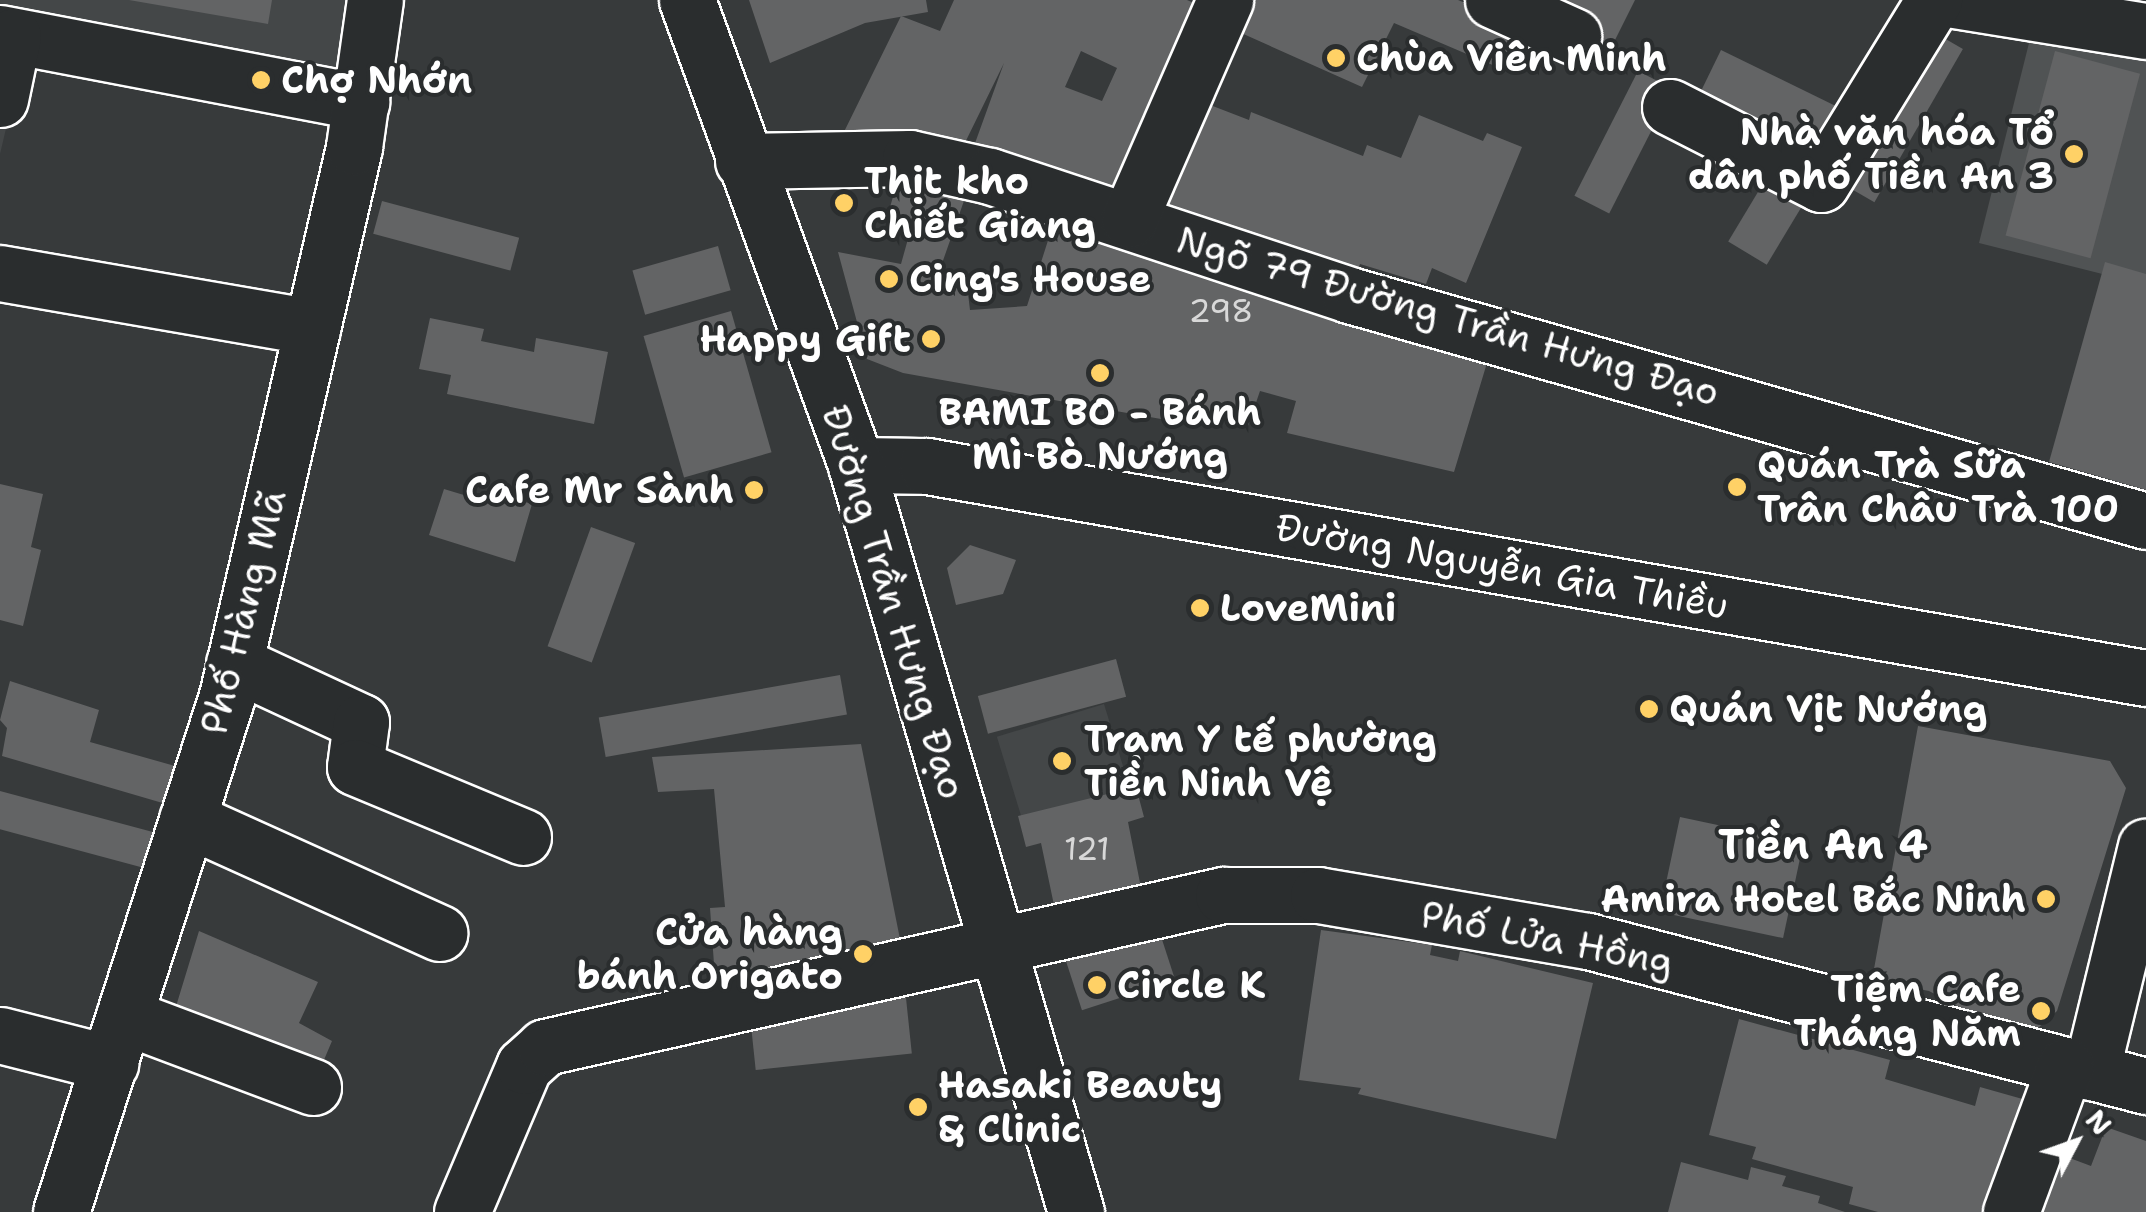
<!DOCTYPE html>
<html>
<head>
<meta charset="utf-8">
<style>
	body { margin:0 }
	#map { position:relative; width:2146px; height:1212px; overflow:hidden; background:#373a3b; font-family:"Shantell Sans",sans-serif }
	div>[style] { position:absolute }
	.built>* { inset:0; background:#444748; transform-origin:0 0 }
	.green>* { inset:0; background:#505354 }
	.building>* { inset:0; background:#636465; transform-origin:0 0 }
	.roads { filter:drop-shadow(2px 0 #fff) drop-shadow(-2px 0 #fff) drop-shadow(0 2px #fff) drop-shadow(0 -2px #fff) }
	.minor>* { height:55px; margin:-27.5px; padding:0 27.5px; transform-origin:27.5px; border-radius:27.5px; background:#2a2d2e }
	.major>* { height:55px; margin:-27.5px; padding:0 27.5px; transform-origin:27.5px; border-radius:27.5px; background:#2a2d2e }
	.dots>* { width:28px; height:28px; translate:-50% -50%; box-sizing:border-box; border:5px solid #2a2d2e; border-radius:50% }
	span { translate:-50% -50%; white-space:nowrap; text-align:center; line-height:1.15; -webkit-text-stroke:8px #2a2d2e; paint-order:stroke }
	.number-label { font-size:32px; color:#d8d8d8 }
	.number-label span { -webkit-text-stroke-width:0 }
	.poi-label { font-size:38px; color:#fff; font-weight:700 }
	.left { translate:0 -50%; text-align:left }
	.right { translate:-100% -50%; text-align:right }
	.street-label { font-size:38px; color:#fff }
	.quarter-label { font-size:42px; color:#fff; font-weight:700 }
	.north { position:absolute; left:2026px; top:1092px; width:100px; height:100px; -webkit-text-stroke:8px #2a2d2e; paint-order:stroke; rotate:49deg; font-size:28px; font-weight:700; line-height:40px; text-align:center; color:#fff }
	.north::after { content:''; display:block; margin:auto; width:35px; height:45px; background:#fff; clip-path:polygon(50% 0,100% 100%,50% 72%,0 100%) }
</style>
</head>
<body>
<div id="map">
	<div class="built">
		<div style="clip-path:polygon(0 0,357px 0,336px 114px,25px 48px,0 154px)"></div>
		<div style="left:1104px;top:704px;width:89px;height:112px;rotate:73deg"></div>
	</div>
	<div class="green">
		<div style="clip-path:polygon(2030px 39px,2146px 62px,2146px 285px,1979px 243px)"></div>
	</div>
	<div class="building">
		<div style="clip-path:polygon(129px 0,272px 0,268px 24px)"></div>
		<div style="clip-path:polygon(749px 0,926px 0,928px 12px,865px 23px,770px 63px)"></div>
		<div style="clip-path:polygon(evenodd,954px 0,1187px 0,1217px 13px,1128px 215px,970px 157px,1004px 63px,957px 159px,839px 142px,901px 16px,940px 31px,954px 0,1081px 51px,1117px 68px,1102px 101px,1065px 87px,1081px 51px)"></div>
		<div style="clip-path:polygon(1242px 0,1458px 0,1527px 29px,1509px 72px,1394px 23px,1362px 87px,1230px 28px)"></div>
		<div style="clip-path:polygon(1545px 0,1635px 0,1612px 46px,1540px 10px)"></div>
		<div style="left:1930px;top:30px;width:38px;height:177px;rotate:30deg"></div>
		<div style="left:1721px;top:50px;width:147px;height:50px;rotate:26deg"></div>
		<div style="left:2055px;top:51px;width:88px;height:191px;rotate:15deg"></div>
		<div style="left:1638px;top:71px;width:39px;height:140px;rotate:27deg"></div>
		<div style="clip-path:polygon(1192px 98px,1249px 120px,1251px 112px,1363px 156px,1367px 145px,1401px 158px,1419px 115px,1483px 141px,1487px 133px,1522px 147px,1466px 283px,1432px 268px,1426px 284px,1360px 264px,1351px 289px,1148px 211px)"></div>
		<div style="left:1773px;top:167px;width:45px;height:87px;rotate:31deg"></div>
		<div style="clip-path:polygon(933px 168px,972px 178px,939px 272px,966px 277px,970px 310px,1027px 306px,1060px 203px,1493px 343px,1454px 472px,1287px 433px,1296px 401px,1260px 391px,1248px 426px,1166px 401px,1161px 419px,903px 373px,867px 359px,838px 252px,901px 264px,913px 221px,888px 214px,897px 183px,925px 192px)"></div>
		<div style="left:382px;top:201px;width:142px;height:34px;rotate:15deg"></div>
		<div style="left:718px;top:246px;width:46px;height:89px;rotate:74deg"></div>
		<div style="clip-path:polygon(2105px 262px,2146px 274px,2146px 490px,2049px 462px)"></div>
		<div style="left:731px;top:311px;width:147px;height:91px;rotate:74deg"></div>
		<div style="clip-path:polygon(430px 318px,484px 329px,481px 341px,534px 352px,536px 338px,608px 352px,594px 424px,447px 394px,451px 375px,419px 369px)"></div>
		<div style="clip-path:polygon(0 484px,43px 494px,31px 547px,41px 550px,23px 626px,0 620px)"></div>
		<div style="clip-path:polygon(444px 489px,487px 502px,490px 492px,532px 504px,515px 562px,429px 535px)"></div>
		<div style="left:591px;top:527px;width:47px;height:127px;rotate:20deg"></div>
		<div style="clip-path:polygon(970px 545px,1016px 560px,1003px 594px,956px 605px,947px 568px)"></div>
		<div style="left:1116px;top:659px;width:39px;height:143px;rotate:75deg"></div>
		<div style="left:840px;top:675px;width:40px;height:245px;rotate:80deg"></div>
		<div style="clip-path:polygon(10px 681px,99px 710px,90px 742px,175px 766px,166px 804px,2px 756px,7px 728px,0 720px)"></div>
		<div style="clip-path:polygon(1918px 726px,2110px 761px,2126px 788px,2057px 1011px,2038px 1028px,1978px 1017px,1929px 991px,1872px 980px)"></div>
		<div style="clip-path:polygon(861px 744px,905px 964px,717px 1006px,710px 908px,725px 907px,714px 789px,658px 792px,652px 757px)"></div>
		<div style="clip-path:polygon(1136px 787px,1144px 817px,1128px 822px,1142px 893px,1055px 910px,1041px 843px,1026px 847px,1018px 816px)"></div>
		<div style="left:0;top:791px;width:164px;height:37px;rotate:15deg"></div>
		<div style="left:1680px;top:817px;width:126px;height:97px;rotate:12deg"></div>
		<div style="left:1156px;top:921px;width:62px;height:98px;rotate:72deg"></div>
		<div style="clip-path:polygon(1321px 930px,1432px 945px,1430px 955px,1458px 961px,1460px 951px,1593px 983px,1556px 1139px,1358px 1094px,1361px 1088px,1299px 1080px)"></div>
		<div style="clip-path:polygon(199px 931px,318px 982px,299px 1023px,332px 1041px,315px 1081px,170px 1026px)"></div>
		<div style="left:904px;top:979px;width:75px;height:157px;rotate:84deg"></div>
		<div style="clip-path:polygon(1739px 1019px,1890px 1060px,1885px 1079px,1975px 1106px,1980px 1087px,2047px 1106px,2009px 1212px,1878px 1212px,1849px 1204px,1853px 1187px,1752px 1159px,1756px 1147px,1709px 1135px)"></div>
		<div style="clip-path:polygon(2106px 1127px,2146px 1141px,2146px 1212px,2016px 1212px,2046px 1131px,2073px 1140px,2067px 1157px,2091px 1166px)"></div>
		<div style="clip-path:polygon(1681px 1162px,1748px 1180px,1751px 1167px,1786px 1176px,1782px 1186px,1820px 1196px,1818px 1203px,1845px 1212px,1668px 1212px)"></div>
	</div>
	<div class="roads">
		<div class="minor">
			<div style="left:1493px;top:0;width:88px;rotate:24.2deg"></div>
			<div style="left:1954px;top:0;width:194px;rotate:9.2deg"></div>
			<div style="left:0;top:33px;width:368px;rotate:10.8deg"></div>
			<div style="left:0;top:99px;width:64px;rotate:-78.3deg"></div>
			<div style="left:1670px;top:107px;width:169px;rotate:27deg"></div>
			<div style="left:1821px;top:184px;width:216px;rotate:-58.4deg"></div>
			<div style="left:743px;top:161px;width:167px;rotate:-1deg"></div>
			<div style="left:910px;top:158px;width:82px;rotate:12.7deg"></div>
			<div style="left:990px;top:176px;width:378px;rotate:18.3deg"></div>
			<div style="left:1349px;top:295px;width:828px;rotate:15.83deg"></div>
			<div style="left:1129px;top:220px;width:240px;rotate:-66.4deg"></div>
			<div style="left:0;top:273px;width:317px;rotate:9.8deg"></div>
			<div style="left:856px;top:465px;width:71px;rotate:0.8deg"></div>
			<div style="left:927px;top:466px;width:1237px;rotate:9.87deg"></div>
			<div style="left:234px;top:663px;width:140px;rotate:24.9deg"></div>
			<div style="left:361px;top:722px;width:45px;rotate:97.6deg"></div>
			<div style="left:355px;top:767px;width:182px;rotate:22.6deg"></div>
			<div style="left:187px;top:819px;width:277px;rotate:24.3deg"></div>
			<div style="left:124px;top:1016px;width:202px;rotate:20.6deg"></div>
			<div style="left:0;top:1035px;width:114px;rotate:14.3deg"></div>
			<div style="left:2091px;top:1072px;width:232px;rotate:-76.3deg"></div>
			<div style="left:61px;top:1212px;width:542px;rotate:-72.17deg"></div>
			<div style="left:227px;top:696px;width:563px;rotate:-76.97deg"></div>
			<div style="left:354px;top:147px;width:148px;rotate:-81.9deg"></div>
			<div style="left:462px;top:1212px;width:159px;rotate:-67deg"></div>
			<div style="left:524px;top:1066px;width:28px;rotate:-42deg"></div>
			<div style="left:545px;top:1047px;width:695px;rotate:-12.64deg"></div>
			<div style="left:1223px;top:895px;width:95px"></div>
			<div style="left:1318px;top:895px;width:274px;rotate:9.7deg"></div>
			<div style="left:1588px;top:941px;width:577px;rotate:14.57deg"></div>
			<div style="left:2011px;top:1212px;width:156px;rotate:-69.7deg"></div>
		</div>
		<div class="major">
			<div style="left:687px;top:0;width:495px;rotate:70deg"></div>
			<div style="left:856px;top:465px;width:779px;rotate:73.59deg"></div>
		</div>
	</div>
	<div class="dots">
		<div style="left:1336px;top:58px;background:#ffd166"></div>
		<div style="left:261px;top:80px;background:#ffd166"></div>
		<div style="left:2074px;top:154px;background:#ffd166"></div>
		<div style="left:844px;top:203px;background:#ffd166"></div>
		<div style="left:889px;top:279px;background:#ffd166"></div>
		<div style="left:931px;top:339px;background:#ffd166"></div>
		<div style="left:1100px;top:373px;background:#ffd166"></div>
		<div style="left:1737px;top:487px;background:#ffd166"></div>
		<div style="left:754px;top:490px;background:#ffd166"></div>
		<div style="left:1200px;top:608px;background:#ffd166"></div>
		<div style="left:1649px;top:709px;background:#ffd166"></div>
		<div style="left:1062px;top:761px;background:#ffd166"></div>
		<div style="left:2046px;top:899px;background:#ffd166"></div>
		<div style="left:863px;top:954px;background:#ffd166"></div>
		<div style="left:1097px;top:985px;background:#ffd166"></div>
		<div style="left:2041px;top:1011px;background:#ffd166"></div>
		<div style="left:918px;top:1107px;background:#ffd166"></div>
	</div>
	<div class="number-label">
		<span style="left:1221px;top:311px">298</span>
		<span style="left:1087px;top:849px">121</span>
	</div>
	<div class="poi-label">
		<span class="left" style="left:1356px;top:58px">Chùa Viên Minh</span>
		<span class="left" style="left:281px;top:80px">Chợ Nhớn</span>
		<span class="right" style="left:2054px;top:154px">Nhà văn hóa Tổ<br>dân phố Tiền An 3</span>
		<span class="left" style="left:864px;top:203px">Thịt kho<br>Chiết Giang</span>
		<span class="left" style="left:909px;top:279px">Cing's House</span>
		<span class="right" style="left:911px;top:339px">Happy Gift</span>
		<span style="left:1100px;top:434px">BAMI BO - Bánh<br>Mì Bò Nướng</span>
		<span class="left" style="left:1757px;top:487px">Quán Trà Sữa<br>Trân Châu Trà 100</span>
		<span class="right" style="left:734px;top:490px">Cafe Mr Sành</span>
		<span class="left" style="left:1220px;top:608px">LoveMini</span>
		<span class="left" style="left:1669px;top:709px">Quán Vịt Nướng</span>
		<span class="left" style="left:1084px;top:761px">Trạm Y tế phường<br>Tiền Ninh Vệ</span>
		<span class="right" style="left:2026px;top:899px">Amira Hotel Bắc Ninh</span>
		<span class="right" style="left:843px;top:954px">Cửa hàng<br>bánh Origato</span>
		<span class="left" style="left:1117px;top:985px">Circle K</span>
		<span class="right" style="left:2021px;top:1011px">Tiệm Cafe<br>Tháng Năm</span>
		<span class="left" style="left:938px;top:1107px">Hasaki Beauty<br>&amp; Clinic</span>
	</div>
	<div class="street-label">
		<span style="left:1448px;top:316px;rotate:16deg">Ngõ 79 Đường Trần Hưng Đạo</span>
		<span style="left:1502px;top:566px;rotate:10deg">Đường Nguyễn Gia Thiều</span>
		<span style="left:894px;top:602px;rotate:73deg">Đường Trần Hưng Đạo</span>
		<span style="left:243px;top:612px;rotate:-76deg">Phố Hàng Mã</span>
		<span style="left:1547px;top:938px;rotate:11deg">Phố Lửa Hồng</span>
	</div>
	<div class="quarter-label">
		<span style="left:1823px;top:844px">Tiền An 4</span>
	</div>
	<div class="north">N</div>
</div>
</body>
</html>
